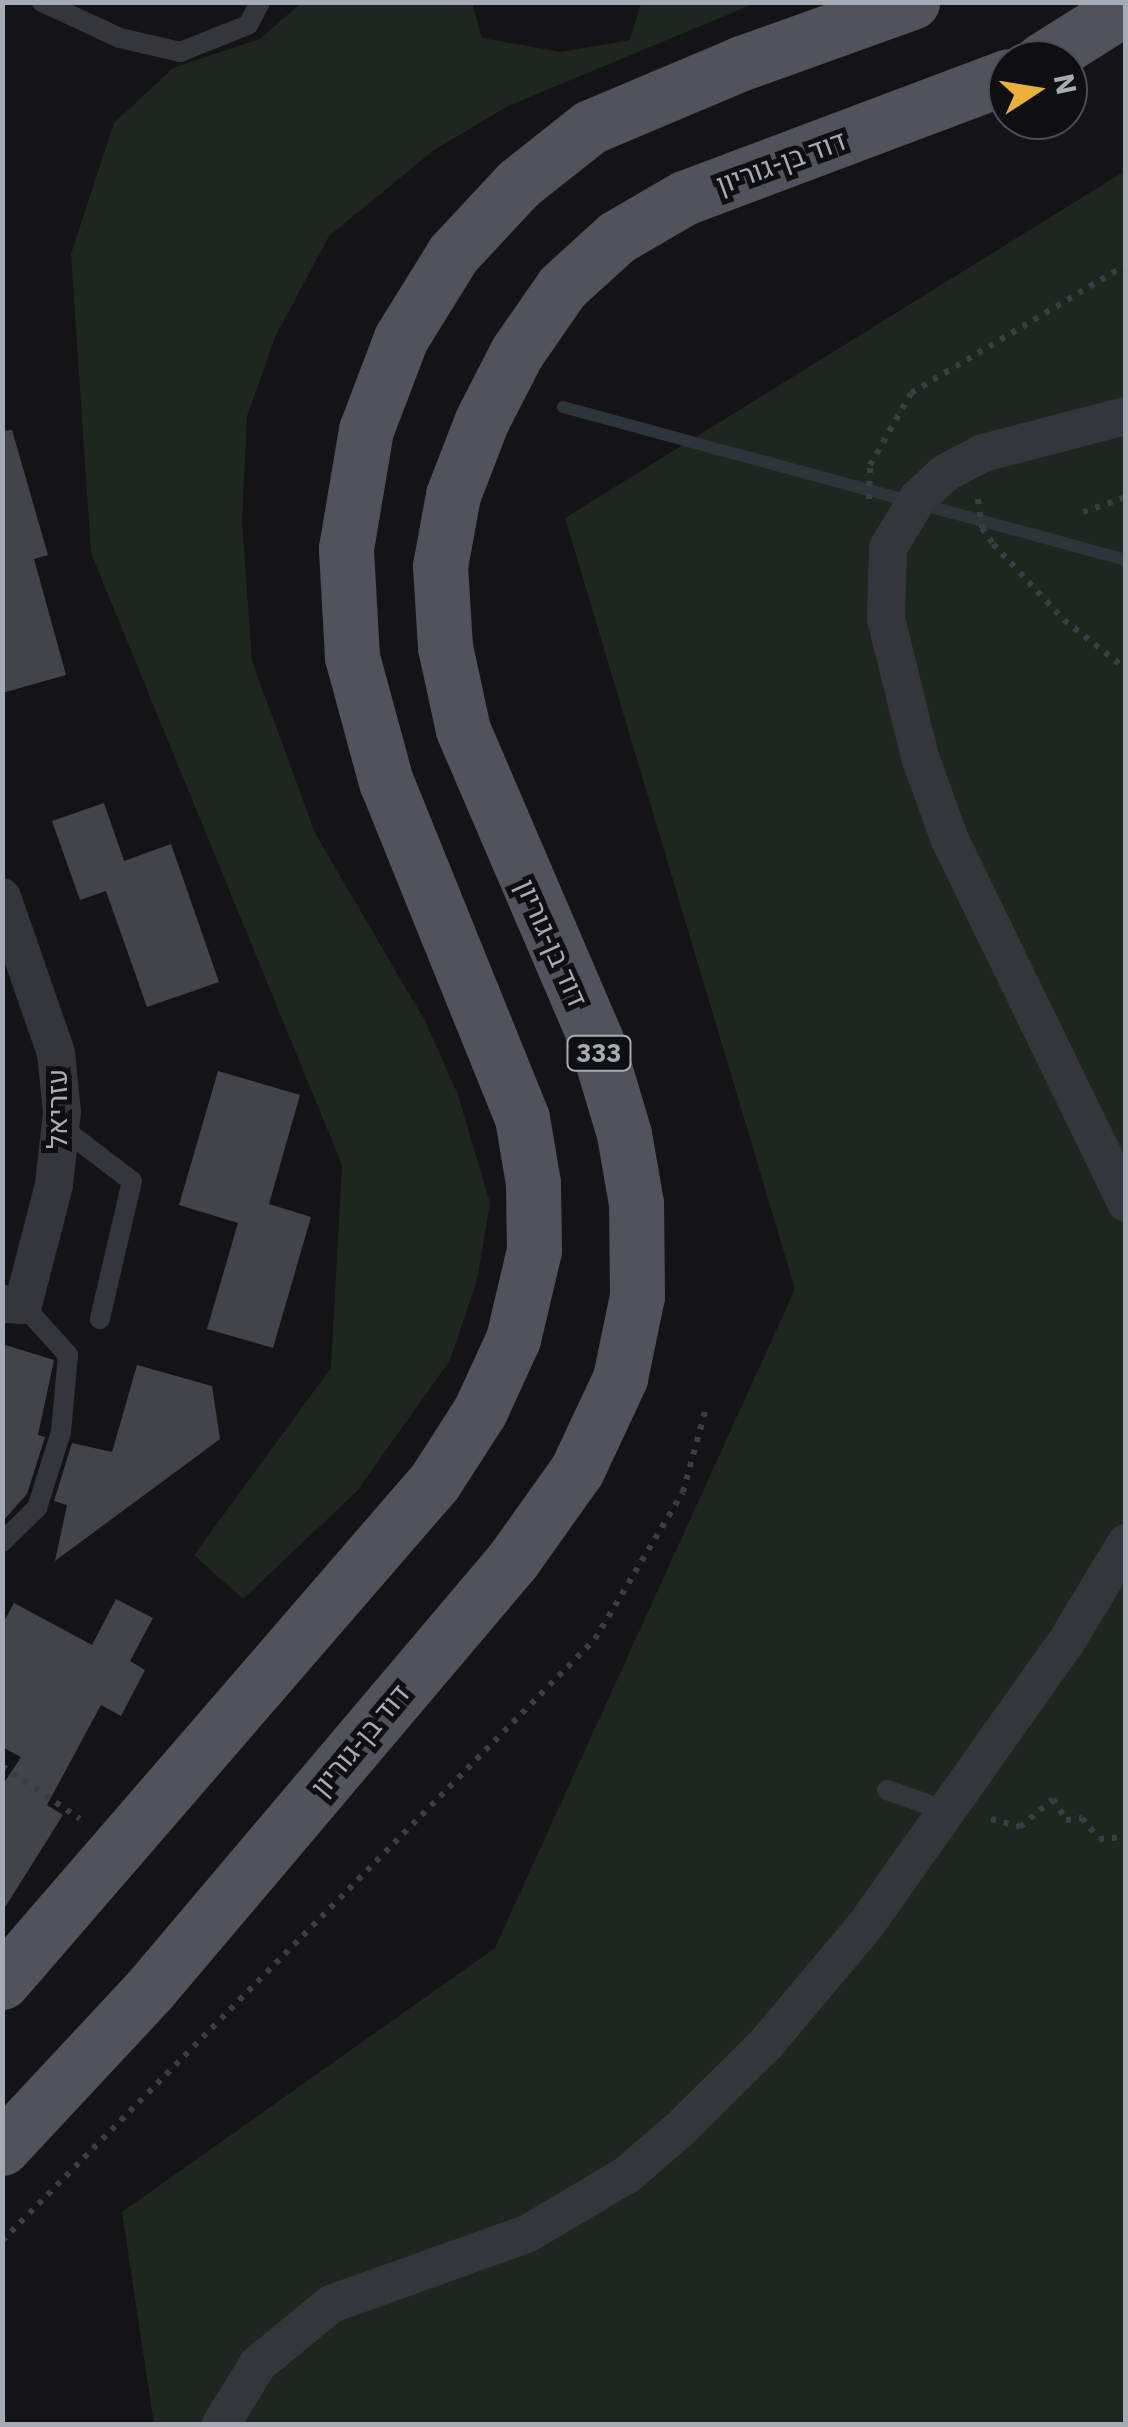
<!DOCTYPE html>
<html>
<head>
<meta charset="utf-8">
<style>
	body { margin:0 }
	#map { position:relative; width:1128px; height:2427px; overflow:hidden; background:#141416; font-family:"IBM Plex Sans",Heebo,sans-serif }
	div>[style] { position:absolute }
	.green>* { inset:0; background:#1f2620 }
	.stream>* { height:12px; margin:-6px; padding:0 6px; transform-origin:6px; border-radius:6px; background:#2d353b }
	.building>* { inset:0; background:#434449 }
	.path>* { height:6px; margin-top:-3px; transform-origin:0; background:repeating-linear-gradient(90deg,#3c3d42 0 5px,transparent 0 13px) }
	.service>* { height:20px; margin:-10px; padding:0 10px; transform-origin:10px; border-radius:10px; background:#35363b }
	.minor>* { height:38px; margin:-19px; padding:0 19px; transform-origin:19px; border-radius:19px; background:#35363b }
	.primary>* { height:55px; margin:-27.5px; padding:0 27.5px; transform-origin:27.5px; border-radius:27.5px; background:#52535a }
	span { translate:-50% -50%; white-space:nowrap; text-align:center; line-height:1.15; -webkit-text-stroke:10px #0f0f11; paint-order:stroke }
	.shield-label span { padding:2px 8px; background:#0f0f11; border:2px solid; border-radius:8px; -webkit-text-stroke-width:0 }
	.shield-label { font-size:25px; color:#a7abb6; font-weight:700 }
	.street-label { font-size:28px; color:#a7abb6 }
	.frame { position:absolute; inset:0; border:5px solid #a7abb6; pointer-events:none }
	.north { position:absolute; left:988px; top:40px; width:100px; height:100px; box-sizing:border-box; background:#0f0f11; border:2px solid #4c4d53; border-radius:50%; rotate:78deg; font-size:28px; font-weight:700; line-height:40px; text-align:center; color:#a7abb6 }
	.north::after { content:''; display:block; margin:auto; width:35px; height:45px; background:#e9b03a; clip-path:polygon(50% 0,100% 100%,50% 72%,0 100%) }
</style>
</head>
<body>
<div id="map">
	<div class="green">
		<div style="clip-path:polygon(301px 3px,472px 3px,482px 38px,561px 52px,630px 40px,641px 3px,756px 3px,508px 106px,434px 150px,329px 236px,276px 335px,247px 416px,242px 521px,252px 661px,315px 833px,425px 1021px,458px 1095px,490px 1203px,477px 1280px,450px 1360px,357px 1491px,243px 1599px,194px 1555px,331px 1368px,342px 1165px,91px 553px,71px 254px,114px 123px,173px 68px,260px 39px)"></div>
		<div style="clip-path:polygon(1125px 171px,1125px 2424px,154px 2424px,122px 2212px,495px 1948px,795px 1289px,565px 518px)"></div>
	</div>
	<div class="stream">
		<div style="left:563px;top:407px;width:583px;rotate:15.2deg"></div>
	</div>
	<div class="building">
		<div style="clip-path:polygon(12px 430px,48px 555px,34px 559px,66px 675px,2px 693px,2px 431px)"></div>
		<div style="clip-path:polygon(104px 803px,124px 861px,171px 844px,219px 982px,147px 1007px,106px 891px,80px 900px,52px 821px)"></div>
		<div style="clip-path:polygon(218px 1071px,300px 1095px,269px 1204px,311px 1217px,273px 1348px,207px 1329px,238px 1223px,179px 1205px)"></div>
		<div style="clip-path:polygon(2px 1344px,54px 1360px,38px 1435px,45px 1437px,27px 1494px,2px 1522px)"></div>
		<div style="clip-path:polygon(137px 1365px,212px 1386px,220px 1439px,55px 1561px,67px 1505px,54px 1501px,72px 1443px,112px 1452px)"></div>
		<div style="clip-path:polygon(116px 1599px,153px 1618px,130px 1661px,145px 1670px,121px 1716px,101px 1705px,47px 1805px,63px 1815px,2px 1912px,2px 1786px,21px 1757px,2px 1747px,2px 1625px,14px 1603px,92px 1645px)"></div>
	</div>
	<div class="path">
		<div style="left:869px;top:499px;width:34px;rotate:-88deg"></div>
		<div style="left:870px;top:465px;width:83px;rotate:-60.3deg"></div>
		<div style="left:911px;top:393px;width:250px;rotate:-30.8deg"></div>
		<div style="left:978px;top:499px;width:29px;rotate:82deg"></div>
		<div style="left:982px;top:528px;width:19px;rotate:55deg"></div>
		<div style="left:993px;top:544px;width:104px;rotate:46.9deg"></div>
		<div style="left:1064px;top:620px;width:79px;rotate:38.3deg"></div>
		<div style="left:1083px;top:512px;width:46px;rotate:-19.2deg"></div>
		<div style="left:2px;top:1766px;width:94px;rotate:34.2deg"></div>
		<div style="left:991px;top:1819px;width:30px;rotate:15deg"></div>
		<div style="left:1020px;top:1827px;width:43px;rotate:-40.3deg"></div>
		<div style="left:1053px;top:1799px;width:25px;rotate:58deg"></div>
		<div style="left:1066px;top:1820px;width:16px;rotate:-7deg"></div>
		<div style="left:1082px;top:1818px;width:27px;rotate:51deg"></div>
		<div style="left:1099px;top:1839px;width:27px;rotate:-4deg"></div>
		<div style="left:2px;top:2241px;width:845px;rotate:-45.43deg"></div>
		<div style="left:595px;top:1639px;width:171px;rotate:-59.1deg"></div>
		<div style="left:683px;top:1492px;width:87px;rotate:-74.7deg"></div>
	</div>
	<div class="service">
		<div style="left:42px;top:2px;width:86px;rotate:24.8deg"></div>
		<div style="left:120px;top:38px;width:62px;rotate:13.1deg"></div>
		<div style="left:180px;top:52px;width:73px;rotate:-21.7deg"></div>
		<div style="left:248px;top:25px;width:26px;rotate:-62deg"></div>
		<div style="left:61px;top:1127px;width:89px;rotate:37.3deg"></div>
		<div style="left:132px;top:1181px;width:142px;rotate:103.1deg"></div>
		<div style="left:2px;top:1542px;width:49px;rotate:-44.2deg"></div>
		<div style="left:37px;top:1508px;width:80px;rotate:-72.5deg"></div>
		<div style="left:61px;top:1432px;width:77px;rotate:-84.8deg"></div>
		<div style="left:68px;top:1355px;width:67px;rotate:-132deg"></div>
		<div style="left:887px;top:1790px;width:66px;rotate:19.5deg"></div>
	</div>
	<div class="minor">
		<div style="left:1126px;top:416px;width:148px;rotate:165.5deg"></div>
		<div style="left:983px;top:453px;width:43px;rotate:152.2deg"></div>
		<div style="left:945px;top:473px;width:37px;rotate:137deg"></div>
		<div style="left:918px;top:498px;width:58px;rotate:121deg"></div>
		<div style="left:888px;top:548px;width:71px;rotate:91.6deg"></div>
		<div style="left:886px;top:619px;width:145px;rotate:76.1deg"></div>
		<div style="left:921px;top:760px;width:85px;rotate:70.1deg"></div>
		<div style="left:950px;top:840px;width:403px;rotate:64.1deg"></div>
		<div style="left:2px;top:897px;width:165px;rotate:70.9deg"></div>
		<div style="left:56px;top:1053px;width:59px;rotate:84.2deg"></div>
		<div style="left:62px;top:1112px;width:73px;rotate:96.3deg"></div>
		<div style="left:54px;top:1185px;width:124px;rotate:104.5deg"></div>
		<div style="left:23px;top:1305px;width:21px;rotate:-177deg"></div>
		<div style="left:221px;top:2424px;width:70px;rotate:-58.3deg"></div>
		<div style="left:258px;top:2364px;width:94px;rotate:-39.4deg"></div>
		<div style="left:331px;top:2304px;width:208px;rotate:-19.7deg"></div>
		<div style="left:527px;top:2234px;width:117px;rotate:-30.7deg"></div>
		<div style="left:628px;top:2174px;width:67px;rotate:-40.8deg"></div>
		<div style="left:679px;top:2130px;width:122px;rotate:-44.7deg"></div>
		<div style="left:766px;top:2044px;width:154px;rotate:-50deg"></div>
		<div style="left:865px;top:1926px;width:346px;rotate:-54.7deg"></div>
		<div style="left:1065px;top:1644px;width:118px;rotate:-58.9deg"></div>
	</div>
	<div class="primary">
		<div style="left:1042px;top:60px;width:99px;rotate:-32.2deg"></div>
		<div style="left:2px;top:1982px;width:662px;rotate:-49.16deg"></div>
		<div style="left:435px;top:1481px;width:83px;rotate:-57.3deg"></div>
		<div style="left:480px;top:1411px;width:79px;rotate:-65.4deg"></div>
		<div style="left:513px;top:1339px;width:91px;rotate:-76.7deg"></div>
		<div style="left:534px;top:1250px;width:67px;rotate:-90.9deg"></div>
		<div style="left:533px;top:1183px;width:66px;rotate:-99.6deg"></div>
		<div style="left:522px;top:1118px;width:362px;rotate:-112deg"></div>
		<div style="left:386px;top:782px;width:130px;rotate:-105.2deg"></div>
		<div style="left:352px;top:657px;width:109px;rotate:-93.2deg"></div>
		<div style="left:346px;top:548px;width:120px;rotate:-80.4deg"></div>
		<div style="left:366px;top:430px;width:98px;rotate:-69.2deg"></div>
		<div style="left:401px;top:338px;width:99px;rotate:-58.2deg"></div>
		<div style="left:453px;top:254px;width:96px;rotate:-47.1deg"></div>
		<div style="left:518px;top:184px;width:92px;rotate:-38.4deg"></div>
		<div style="left:590px;top:127px;width:162px;rotate:-22.9deg"></div>
		<div style="left:739px;top:64px;width:184px;rotate:-19.7deg"></div>
		<div style="left:2px;top:2148px;width:219px;rotate:-47deg"></div>
		<div style="left:151px;top:1988px;width:561px;rotate:-49.78deg"></div>
		<div style="left:513px;top:1560px;width:110px;rotate:-54.6deg"></div>
		<div style="left:577px;top:1470px;width:102px;rotate:-64.9deg"></div>
		<div style="left:620px;top:1378px;width:84px;rotate:-78.3deg"></div>
		<div style="left:637px;top:1296px;width:93px;rotate:-90.6deg"></div>
		<div style="left:636px;top:1203px;width:70px;rotate:-99.9deg"></div>
		<div style="left:624px;top:1134px;width:98px;rotate:-106.6deg"></div>
		<div style="left:596px;top:1040px;width:337px;rotate:-113.2deg"></div>
		<div style="left:463px;top:730px;width:85px;rotate:-102.2deg"></div>
		<div style="left:445px;top:647px;width:81px;rotate:-93.5deg"></div>
		<div style="left:440px;top:566px;width:72px;rotate:-79.6deg"></div>
		<div style="left:453px;top:495px;width:80px;rotate:-68.9deg"></div>
		<div style="left:482px;top:420px;width:76px;rotate:-62.8deg"></div>
		<div style="left:517px;top:352px;width:79px;rotate:-55.3deg"></div>
		<div style="left:562px;top:287px;width:74px;rotate:-42.3deg"></div>
		<div style="left:617px;top:237px;width:78px;rotate:-30.2deg"></div>
		<div style="left:684px;top:198px;width:346px;rotate:-20.6deg"></div>
	</div>
	<div class="shield-label">
		<span style="left:599px;top:1053px">333</span>
	</div>
	<div class="street-label">
		<span style="left:781px;top:162px;rotate:-20deg">דוד בן-גוריון</span>
		<span style="left:552px;top:943px;rotate:66deg">דוד בן-גוריון</span>
		<span style="left:57px;top:1109px;rotate:-90deg">עזריאל</span>
		<span style="left:360px;top:1740px;rotate:-50deg">דוד בן-גוריון</span>
	</div>
	<div class="frame"></div>
	<div class="north">N</div>
</div>
</body>
</html>
